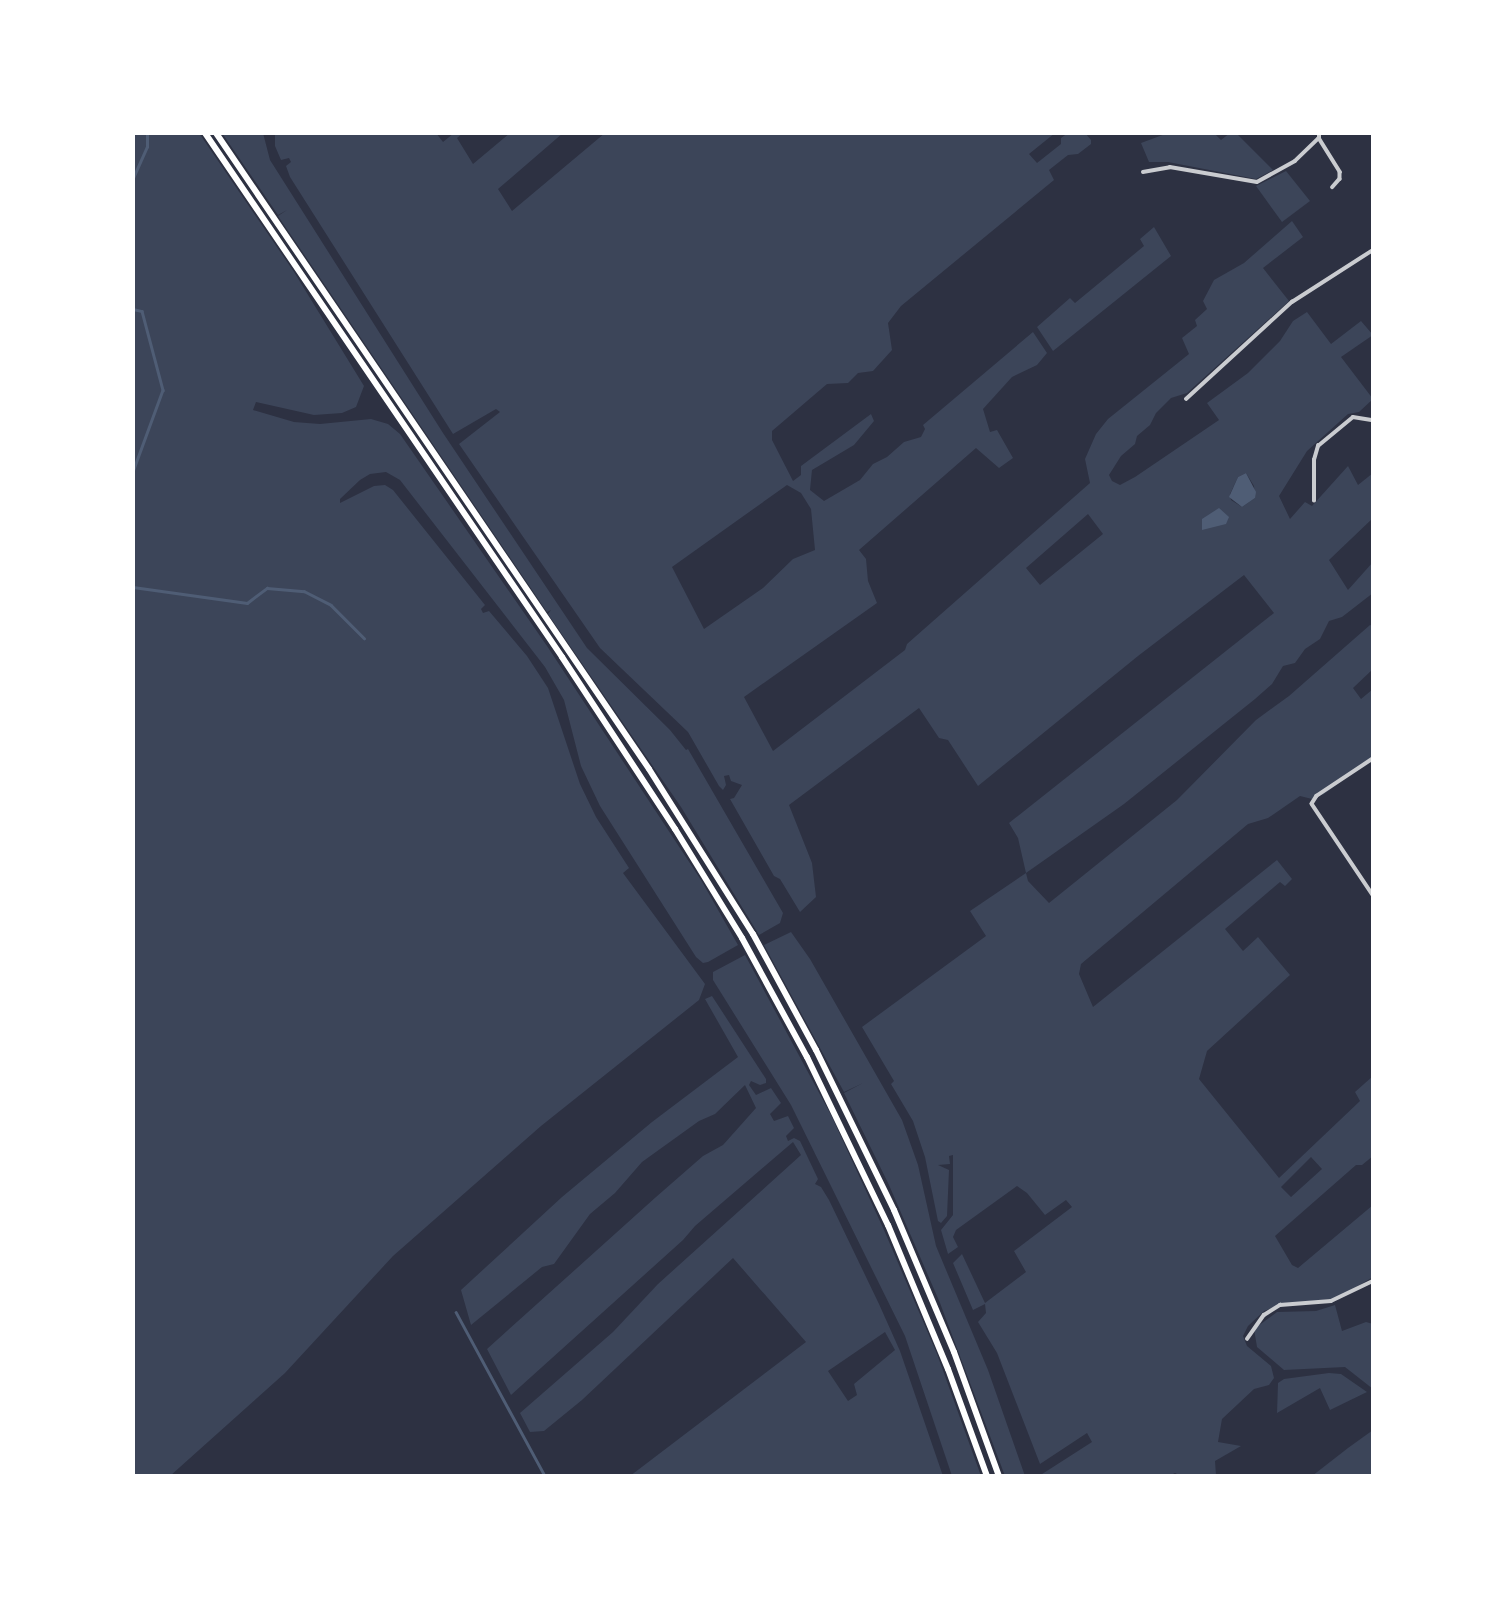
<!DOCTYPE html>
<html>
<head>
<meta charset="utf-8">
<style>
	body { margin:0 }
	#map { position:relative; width:1506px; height:1609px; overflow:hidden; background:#2d3142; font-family:"Exo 2",sans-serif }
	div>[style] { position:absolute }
	.green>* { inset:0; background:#3c4559 }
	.water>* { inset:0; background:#4f5d75 }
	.stream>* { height:2.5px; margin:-1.25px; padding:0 1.25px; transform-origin:1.25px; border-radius:1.25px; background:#4f5d75 }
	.minor>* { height:3.5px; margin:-1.75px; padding:0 1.75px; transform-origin:1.75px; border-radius:1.75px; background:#caccd0 }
	.primary>* { height:6px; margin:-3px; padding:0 3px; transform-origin:3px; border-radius:3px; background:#fff }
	span { translate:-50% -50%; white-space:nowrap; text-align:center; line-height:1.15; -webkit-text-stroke:5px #fff; paint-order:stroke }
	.frame { position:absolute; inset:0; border:135px solid #fff; pointer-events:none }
</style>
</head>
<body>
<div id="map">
	<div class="green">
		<div style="clip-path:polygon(133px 133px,199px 133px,294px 272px,364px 386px,356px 407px,342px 413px,314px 415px,256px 402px,253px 410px,294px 422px,320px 424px,371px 419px,388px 424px,400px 434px,547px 646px,701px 880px,738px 945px,708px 962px,703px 963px,696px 957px,600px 806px,581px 766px,564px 700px,545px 667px,400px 480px,386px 472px,370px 474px,360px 480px,340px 499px,340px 503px,374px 486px,385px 485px,393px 490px,485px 605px,481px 609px,483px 613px,489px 611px,527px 656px,548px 688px,580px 784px,596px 817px,629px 868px,623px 873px,705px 984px,699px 1000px,541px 1126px,393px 1256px,285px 1373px,170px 1476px,133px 1476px)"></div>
		<div style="clip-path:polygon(222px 133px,263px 133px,270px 160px,443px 433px,587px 648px,670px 730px,686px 750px,688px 749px,783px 913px,780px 923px,759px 935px,681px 807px,548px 614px,551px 610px,547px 612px,278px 216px,287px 210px,278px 215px)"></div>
		<div style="clip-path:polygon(evenodd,275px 133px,436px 133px,443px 142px,454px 133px,463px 133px,457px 138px,473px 164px,510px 133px,563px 133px,498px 189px,512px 211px,605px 133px,1055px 133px,1029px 154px,1037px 163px,1061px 144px,1061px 138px,1068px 133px,1085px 133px,1091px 140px,1091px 144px,1078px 154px,1068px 155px,1049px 170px,1054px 180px,901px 306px,888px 323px,892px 350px,873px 371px,858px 373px,848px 383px,827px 384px,772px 431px,772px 440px,793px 481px,801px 475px,801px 466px,871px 414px,874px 421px,854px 445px,812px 470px,810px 490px,824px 501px,860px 480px,873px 464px,887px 457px,904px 442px,921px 437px,925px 429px,923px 425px,1033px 332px,1047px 353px,1037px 365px,1012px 377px,983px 409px,990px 432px,997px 430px,1013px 458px,999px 468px,976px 448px,859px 550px,866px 559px,868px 581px,877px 603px,744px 697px,773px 751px,905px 650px,907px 644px,1090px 483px,1085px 459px,1096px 434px,1108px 419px,1189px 354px,1182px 338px,1197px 326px,1195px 320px,1207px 309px,1203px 301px,1214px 280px,1244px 263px,1292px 221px,1303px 237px,1263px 268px,1289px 301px,1187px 393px,1171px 398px,1156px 413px,1150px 425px,1137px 436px,1135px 444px,1121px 456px,1109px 475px,1112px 481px,1120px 485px,1135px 477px,1219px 420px,1207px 403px,1248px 373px,1280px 341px,1293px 321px,1307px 312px,1331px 344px,1361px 321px,1373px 335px,1341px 357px,1373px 399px,1359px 412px,1348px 414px,1307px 451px,1279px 496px,1290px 519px,1305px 502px,1312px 506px,1348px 466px,1358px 485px,1373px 473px,1373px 518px,1329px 560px,1348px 590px,1373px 562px,1373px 593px,1342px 617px,1329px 621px,1320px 639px,1305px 649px,1295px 663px,1283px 666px,1272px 684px,1255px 699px,1124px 804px,1026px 873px,1028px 881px,1049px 903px,1177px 800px,1256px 720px,1289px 696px,1370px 625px,1373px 626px,1373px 669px,1353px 688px,1361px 699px,1373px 689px,1373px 758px,1324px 794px,1312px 799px,1300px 796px,1268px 818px,1248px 824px,1081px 964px,1079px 974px,1093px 1007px,1277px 860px,1292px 879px,1285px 886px,1280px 882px,1225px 929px,1243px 951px,1258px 937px,1290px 975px,1207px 1051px,1199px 1079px,1279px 1178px,1360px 1101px,1355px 1092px,1373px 1076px,1373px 1156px,1362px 1165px,1356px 1165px,1275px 1236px,1292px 1265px,1298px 1268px,1373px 1205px,1373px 1277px,1336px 1299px,1286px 1303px,1264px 1311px,1248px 1326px,1243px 1336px,1247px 1346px,1271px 1366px,1274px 1378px,1269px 1385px,1254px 1389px,1222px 1419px,1218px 1442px,1241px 1446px,1215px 1461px,1216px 1475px,1181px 1476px,1175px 1473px,1169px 1476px,1039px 1476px,1092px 1442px,1087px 1433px,1040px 1464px,997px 1353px,978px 1322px,986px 1313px,985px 1304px,973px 1310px,953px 1263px,962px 1254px,985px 1303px,1026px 1272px,1014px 1251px,1072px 1207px,1066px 1200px,1045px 1215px,1027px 1193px,1017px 1186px,956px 1230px,953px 1237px,958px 1247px,948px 1254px,941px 1230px,953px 1215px,953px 1155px,949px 1156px,950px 1164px,938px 1165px,949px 1170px,947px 1216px,941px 1223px,938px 1221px,925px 1157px,913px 1121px,891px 1084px,894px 1081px,862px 1027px,986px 936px,970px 911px,1026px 873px,1018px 838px,1009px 823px,1274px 613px,1244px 575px,1138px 656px,978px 786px,948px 740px,939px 738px,919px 708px,789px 805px,812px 863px,816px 897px,800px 912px,780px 879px,774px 876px,730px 799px,734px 798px,742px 785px,731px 781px,729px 775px,724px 776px,726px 785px,723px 790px,719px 786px,688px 732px,600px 648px,459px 444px,500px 412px,496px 409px,453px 434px,290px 177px,286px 166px,291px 162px,289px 158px,281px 160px,275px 146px,275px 133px,1246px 473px,1254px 486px,1255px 498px,1242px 507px,1231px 500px,1230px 494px,1238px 477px,1246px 473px,275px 133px,787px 485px,801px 493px,811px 509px,815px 550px,793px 559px,763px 588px,704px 629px,672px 567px,787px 485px,275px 133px,1088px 514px,1103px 534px,1040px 585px,1026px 568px,1088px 514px,275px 133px,1311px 1157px,1322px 1169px,1291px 1197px,1281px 1187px,1311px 1157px)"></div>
		<div style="clip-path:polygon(1168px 133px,1214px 133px,1221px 140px,1230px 133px,1236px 133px,1273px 170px,1256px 179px,1168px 162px,1149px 162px,1141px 143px)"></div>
		<div style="clip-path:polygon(1286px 171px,1310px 201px,1282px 222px,1256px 186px)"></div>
		<div style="clip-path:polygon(1154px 227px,1171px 256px,1053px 351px,1037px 327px,1070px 298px,1075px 303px,1144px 246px,1140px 239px)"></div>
		<div style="clip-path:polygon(791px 932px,810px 959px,902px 1120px,918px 1165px,936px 1246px,988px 1370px,1025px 1476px,1005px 1476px,940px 1303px,889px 1185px,844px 1093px,863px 1083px,844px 1092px,764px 945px)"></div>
		<div style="clip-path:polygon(745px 955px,831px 1115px,884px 1230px,937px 1354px,981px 1476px,952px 1476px,905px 1336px,791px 1105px,713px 980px,713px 972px)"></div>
		<div style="clip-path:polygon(evenodd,712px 996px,766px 1079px,766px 1083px,760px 1085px,751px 1081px,749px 1085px,756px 1095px,771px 1088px,781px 1103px,770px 1114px,774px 1121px,788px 1116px,794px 1128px,786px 1136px,788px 1141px,794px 1138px,800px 1141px,818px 1179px,815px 1184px,821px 1187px,829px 1200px,879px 1304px,900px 1351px,943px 1476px,630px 1476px,806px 1342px,733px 1258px,582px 1400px,544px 1431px,530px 1432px,520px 1413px,613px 1332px,658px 1284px,801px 1155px,793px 1142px,695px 1226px,683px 1240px,511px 1395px,487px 1349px,656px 1197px,703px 1156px,723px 1145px,756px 1108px,745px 1085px,715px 1114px,699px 1121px,642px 1162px,615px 1193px,590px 1214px,554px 1264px,542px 1267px,471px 1325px,461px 1290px,562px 1197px,652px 1122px,738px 1057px,705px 999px,712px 996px,885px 1332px,895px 1350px,854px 1384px,857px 1395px,848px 1401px,828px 1371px,885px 1332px)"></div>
		<div style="clip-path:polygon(1335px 1305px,1342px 1331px,1366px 1322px,1373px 1324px,1373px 1389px,1345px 1367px,1284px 1370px,1257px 1347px,1254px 1329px,1277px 1312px,1316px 1311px)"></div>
		<div style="clip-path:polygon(1329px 1373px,1341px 1374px,1367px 1392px,1330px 1410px,1320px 1388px,1277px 1413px,1278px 1383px,1284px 1379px)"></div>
		<div style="clip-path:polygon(1373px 1430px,1373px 1476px,1312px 1476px,1348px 1448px)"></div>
	</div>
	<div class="water">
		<div style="clip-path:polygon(1246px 473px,1256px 492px,1255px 498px,1242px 507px,1229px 497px,1238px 477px)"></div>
		<div style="clip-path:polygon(1219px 508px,1229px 517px,1226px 524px,1202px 530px,1202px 519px)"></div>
	</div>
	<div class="stream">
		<div style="left:133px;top:178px;width:34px;rotate:-66deg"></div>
		<div style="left:147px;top:147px;width:14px;rotate:-90deg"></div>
		<div style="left:133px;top:309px;width:9px;rotate:13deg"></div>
		<div style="left:142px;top:311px;width:82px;rotate:75.1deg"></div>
		<div style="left:163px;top:390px;width:87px;rotate:110.1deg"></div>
		<div style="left:133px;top:587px;width:115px;rotate:8deg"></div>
		<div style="left:247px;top:603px;width:25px;rotate:-37deg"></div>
		<div style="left:267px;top:588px;width:37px;rotate:5deg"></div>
		<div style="left:304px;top:591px;width:30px;rotate:27deg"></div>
		<div style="left:331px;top:605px;width:47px;rotate:45deg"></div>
		<div style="left:456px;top:1312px;width:187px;rotate:61.5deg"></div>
	</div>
	<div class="minor">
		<div style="left:1319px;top:138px;width:40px;rotate:58deg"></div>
		<div style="left:1340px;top:172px;width:7px;rotate:90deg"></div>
		<div style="left:1340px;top:179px;width:11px;rotate:131deg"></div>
		<div style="left:1143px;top:172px;width:27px;rotate:-10deg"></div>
		<div style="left:1170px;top:167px;width:88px;rotate:9.8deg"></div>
		<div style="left:1257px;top:182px;width:43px;rotate:-28.9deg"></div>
		<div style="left:1295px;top:161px;width:33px;rotate:-44deg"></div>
		<div style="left:1319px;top:138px;width:5px;rotate:-90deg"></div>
		<div style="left:1186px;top:399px;width:144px;rotate:-42.5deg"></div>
		<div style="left:1292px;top:302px;width:96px;rotate:-32.7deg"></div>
		<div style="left:1314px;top:501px;width:41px;rotate:-90deg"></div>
		<div style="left:1314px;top:460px;width:15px;rotate:-74deg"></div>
		<div style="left:1318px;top:446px;width:45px;rotate:-39.6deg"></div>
		<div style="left:1353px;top:417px;width:20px;rotate:9deg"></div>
		<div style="left:1373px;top:759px;width:67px;rotate:146.5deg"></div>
		<div style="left:1317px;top:796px;width:9px;rotate:122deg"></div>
		<div style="left:1312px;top:804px;width:110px;rotate:56.2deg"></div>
		<div style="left:1247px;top:1339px;width:29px;rotate:-55deg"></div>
		<div style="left:1264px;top:1315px;width:19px;rotate:-32deg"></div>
		<div style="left:1280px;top:1305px;width:51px;rotate:-4.5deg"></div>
		<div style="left:1331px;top:1301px;width:47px;rotate:-25.5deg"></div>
	</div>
	<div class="primary">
		<div style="left:205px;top:133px;width:634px;rotate:55.73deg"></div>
		<div style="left:562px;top:657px;width:206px;rotate:56.7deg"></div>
		<div style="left:675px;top:829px;width:128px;rotate:58.4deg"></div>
		<div style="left:742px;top:938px;width:136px;rotate:61.4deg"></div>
		<div style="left:807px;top:1057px;width:187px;rotate:64.3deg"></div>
		<div style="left:888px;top:1225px;width:156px;rotate:67.4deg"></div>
		<div style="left:948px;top:1369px;width:114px;rotate:70deg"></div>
		<div style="left:216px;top:133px;width:769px;rotate:55.75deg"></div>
		<div style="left:649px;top:769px;width:195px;rotate:57.8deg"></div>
		<div style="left:753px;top:934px;width:132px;rotate:61.5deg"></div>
		<div style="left:816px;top:1050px;width:178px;rotate:64deg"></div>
		<div style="left:894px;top:1210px;width:154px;rotate:67.1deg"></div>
		<div style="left:954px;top:1352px;width:132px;rotate:70.1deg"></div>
	</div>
	<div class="frame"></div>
</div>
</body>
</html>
